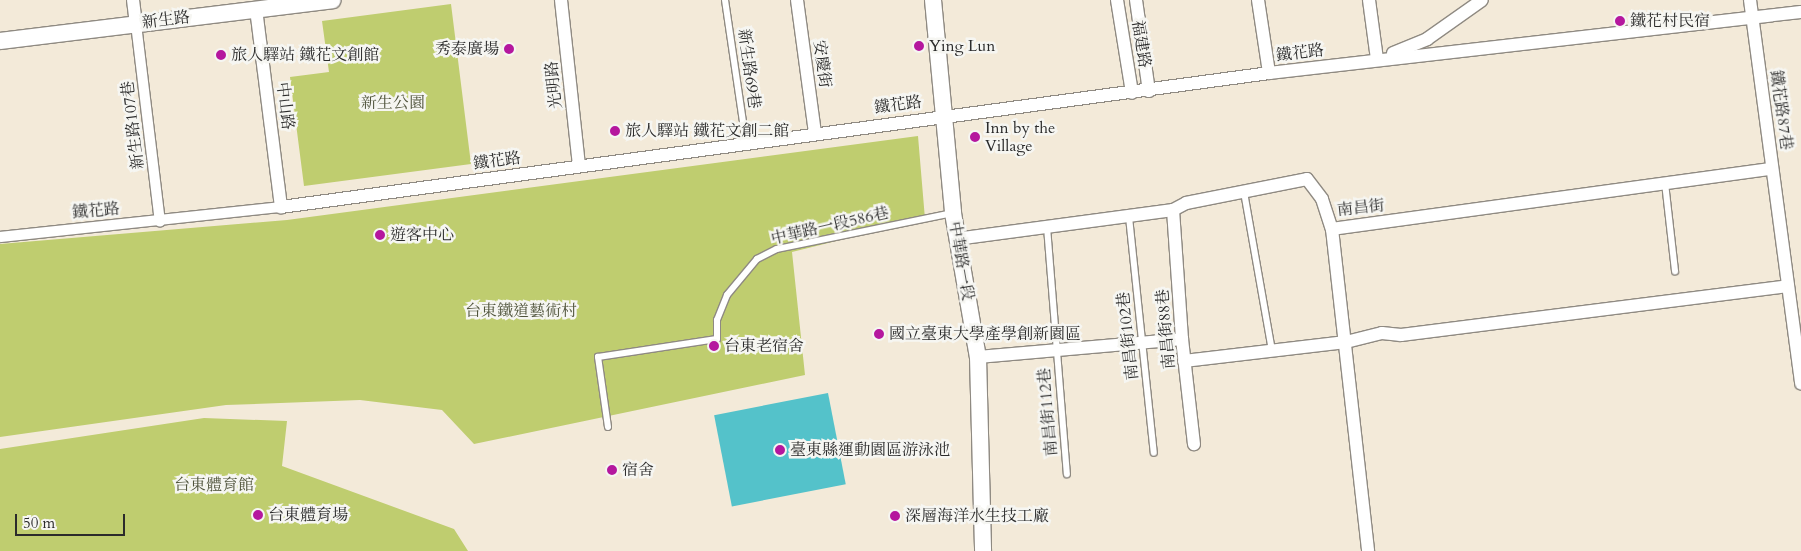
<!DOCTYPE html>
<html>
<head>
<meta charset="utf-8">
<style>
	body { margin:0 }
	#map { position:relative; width:1801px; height:551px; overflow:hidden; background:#f3ead9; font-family:Cardo,"Noto Serif TC",serif }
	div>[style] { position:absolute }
	.green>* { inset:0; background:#bfcd6f }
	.water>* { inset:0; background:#54c2ca; transform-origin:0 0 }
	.roads { filter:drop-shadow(1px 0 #8f8a82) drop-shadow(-1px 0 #8f8a82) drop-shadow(0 1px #8f8a82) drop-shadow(0 -1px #8f8a82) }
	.service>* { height:6px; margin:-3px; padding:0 3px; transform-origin:3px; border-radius:3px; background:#fff }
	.pedestrian>* { height:10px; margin:-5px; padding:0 5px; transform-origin:5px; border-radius:5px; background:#fff }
	.minor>* { height:12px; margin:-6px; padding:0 6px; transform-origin:6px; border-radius:6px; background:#fff }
	.tertiary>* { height:16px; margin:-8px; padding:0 8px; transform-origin:8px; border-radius:8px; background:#fff }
	.dots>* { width:14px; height:14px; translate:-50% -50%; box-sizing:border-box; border:2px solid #f6f6f2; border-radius:50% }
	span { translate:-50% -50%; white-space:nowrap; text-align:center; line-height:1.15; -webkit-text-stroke:5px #f6f6f2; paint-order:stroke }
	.street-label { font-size:16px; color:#2b2b2b }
	.poi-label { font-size:16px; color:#2b2b2b }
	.left { translate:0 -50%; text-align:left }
	.right { translate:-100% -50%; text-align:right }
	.park-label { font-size:16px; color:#50543c }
	.scale { position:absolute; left:15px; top:514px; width:110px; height:22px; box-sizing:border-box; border:2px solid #2b2b2b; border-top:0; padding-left:6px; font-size:15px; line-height:18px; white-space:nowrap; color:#2b2b2b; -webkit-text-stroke:4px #f6f6f2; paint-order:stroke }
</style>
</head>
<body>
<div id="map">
	<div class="green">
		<div style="clip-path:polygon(451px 4px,471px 164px,304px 186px,290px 77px,329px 72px,322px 21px)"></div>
		<div style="clip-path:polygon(918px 136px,925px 219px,792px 252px,805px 375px,474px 444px,442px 410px,360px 400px,226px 405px,0 437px,0 244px,287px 220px)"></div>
		<div style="clip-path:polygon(204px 418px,287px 421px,282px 466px,454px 529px,468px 551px,0 551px,0 449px)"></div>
	</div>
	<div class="water">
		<div style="left:828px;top:393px;width:93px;height:116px;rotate:79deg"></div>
	</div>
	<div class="roads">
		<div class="service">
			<div style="left:725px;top:0;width:144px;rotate:81.6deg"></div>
			<div style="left:1665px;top:183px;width:89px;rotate:83.5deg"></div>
			<div style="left:1244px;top:192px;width:161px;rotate:80deg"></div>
			<div style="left:1129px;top:217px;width:237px;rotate:84deg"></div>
			<div style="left:1047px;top:227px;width:248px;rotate:85.4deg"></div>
			<div style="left:608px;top:427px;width:71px;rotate:-98.1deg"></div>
			<div style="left:598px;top:357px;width:120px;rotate:-8.6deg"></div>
			<div style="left:717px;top:339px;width:19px;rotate:-90deg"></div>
			<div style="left:717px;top:320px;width:27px;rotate:-68deg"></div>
			<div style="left:727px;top:295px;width:47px;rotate:-50.2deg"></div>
			<div style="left:757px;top:259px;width:22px;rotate:-27deg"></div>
			<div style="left:777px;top:249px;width:180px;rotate:-11.6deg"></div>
		</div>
		<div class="pedestrian">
			<div style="left:136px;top:24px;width:199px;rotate:83.1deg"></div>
			<div style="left:0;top:237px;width:283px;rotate:-6.1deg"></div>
		</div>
		<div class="minor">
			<div style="left:133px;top:0;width:24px;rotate:83deg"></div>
			<div style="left:561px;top:0;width:167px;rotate:83.8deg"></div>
			<div style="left:797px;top:0;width:134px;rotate:82.3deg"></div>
			<div style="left:1117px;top:0;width:94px;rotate:80.8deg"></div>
			<div style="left:1136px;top:0;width:92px;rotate:81.9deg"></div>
			<div style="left:1258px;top:0;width:74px;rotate:81.4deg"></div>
			<div style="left:1369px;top:0;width:60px;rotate:82.3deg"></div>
			<div style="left:1750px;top:0;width:387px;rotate:82.4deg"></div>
			<div style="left:256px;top:9px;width:200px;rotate:82.8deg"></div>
			<div style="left:281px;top:207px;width:997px;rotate:-7.72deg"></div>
			<div style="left:1269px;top:73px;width:535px;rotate:-6.54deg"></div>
			<div style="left:1393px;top:53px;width:37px;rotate:-22deg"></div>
			<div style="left:1427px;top:39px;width:67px;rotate:-35.3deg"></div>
			<div style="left:1173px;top:210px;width:129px;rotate:86deg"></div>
			<div style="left:1182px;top:339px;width:106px;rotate:83.5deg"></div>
			<div style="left:1332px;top:229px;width:444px;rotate:-7.8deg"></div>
			<div style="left:956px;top:239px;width:219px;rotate:-7.6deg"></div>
			<div style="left:1173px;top:210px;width:15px;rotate:-28deg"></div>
			<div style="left:1186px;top:203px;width:123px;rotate:-11.2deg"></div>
			<div style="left:1307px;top:179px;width:25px;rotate:53deg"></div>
			<div style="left:1322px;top:199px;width:32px;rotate:72deg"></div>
			<div style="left:1332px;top:229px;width:324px;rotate:83.6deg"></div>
			<div style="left:978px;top:357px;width:205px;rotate:-5deg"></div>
			<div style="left:1184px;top:361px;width:163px;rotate:-6.7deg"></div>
			<div style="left:1346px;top:342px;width:37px;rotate:-14deg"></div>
			<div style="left:1382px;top:333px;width:19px;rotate:6deg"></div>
			<div style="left:1401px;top:335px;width:390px;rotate:-7.2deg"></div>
		</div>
		<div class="tertiary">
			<div style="left:933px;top:0;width:214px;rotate:84.6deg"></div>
			<div style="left:953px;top:213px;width:146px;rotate:80.2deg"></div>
			<div style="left:978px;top:357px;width:194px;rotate:88.5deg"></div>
			<div style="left:0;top:41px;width:335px;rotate:-7deg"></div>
		</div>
	</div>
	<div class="dots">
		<div style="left:1620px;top:21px;background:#b5179e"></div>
		<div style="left:919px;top:46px;background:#b5179e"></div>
		<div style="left:509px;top:49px;background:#b5179e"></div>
		<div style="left:221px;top:55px;background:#b5179e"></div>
		<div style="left:615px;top:131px;background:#b5179e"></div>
		<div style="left:975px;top:137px;background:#b5179e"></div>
		<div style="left:380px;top:235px;background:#b5179e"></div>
		<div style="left:879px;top:334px;background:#b5179e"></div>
		<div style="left:714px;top:346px;background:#b5179e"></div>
		<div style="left:780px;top:450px;background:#b5179e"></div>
		<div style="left:612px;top:470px;background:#b5179e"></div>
		<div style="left:258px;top:515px;background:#b5179e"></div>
		<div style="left:895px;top:516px;background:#b5179e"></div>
	</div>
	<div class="street-label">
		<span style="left:166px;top:20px;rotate:-7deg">新生路</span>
		<span style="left:1141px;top:44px;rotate:81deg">福建路</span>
		<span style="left:1300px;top:53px;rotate:-7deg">鐵花路</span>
		<span style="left:822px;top:64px;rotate:82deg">安慶街</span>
		<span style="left:749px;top:69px;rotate:82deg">新生路69巷</span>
		<span style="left:554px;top:85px;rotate:-96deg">光明路</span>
		<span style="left:898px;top:105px;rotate:-8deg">鐵花路</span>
		<span style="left:285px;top:106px;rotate:83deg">中山路</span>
		<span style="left:1781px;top:110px;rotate:82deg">鐵花路87巷</span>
		<span style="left:133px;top:125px;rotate:-97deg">新生路107巷</span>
		<span style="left:497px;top:161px;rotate:-8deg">鐵花路</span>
		<span style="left:1361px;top:208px;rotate:-6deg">南昌街</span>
		<span style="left:96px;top:211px;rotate:-5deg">鐵花路</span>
		<span style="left:830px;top:226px;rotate:-13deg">中華路一段586巷</span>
		<span style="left:961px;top:261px;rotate:80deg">中華路一段</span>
		<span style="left:1166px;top:329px;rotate:-95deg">南昌街88巷</span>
		<span style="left:1128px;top:336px;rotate:-96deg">南昌街102巷</span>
		<span style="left:1048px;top:412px;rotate:-95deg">南昌街112巷</span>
	</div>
	<div class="poi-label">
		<span class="left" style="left:1630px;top:21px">鐵花村民宿</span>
		<span class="left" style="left:929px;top:46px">Ying Lun</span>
		<span class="right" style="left:499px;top:49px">秀泰廣場</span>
		<span class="left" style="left:231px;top:55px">旅人驛站 鐵花文創館</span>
		<span class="left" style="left:985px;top:137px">Inn by the<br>Village</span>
		<span class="left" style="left:625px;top:131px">旅人驛站 鐵花文創二館</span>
		<span class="left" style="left:390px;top:235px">遊客中心</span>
		<span class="left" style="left:889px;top:334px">國立臺東大學產學創新園區</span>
		<span class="left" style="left:724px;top:346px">台東老宿舍</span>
		<span class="left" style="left:790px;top:450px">臺東縣運動園區游泳池</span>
		<span class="left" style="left:622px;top:470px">宿舍</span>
		<span class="left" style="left:268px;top:515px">台東體育場</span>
		<span class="left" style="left:905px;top:516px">深層海洋水生技工廠</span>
	</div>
	<div class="park-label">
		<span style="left:393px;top:103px">新生公園</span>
		<span style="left:521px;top:311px">台東鐵道藝術村</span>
		<span style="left:214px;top:485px">台東體育館</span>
	</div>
	<div class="scale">50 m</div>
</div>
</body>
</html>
